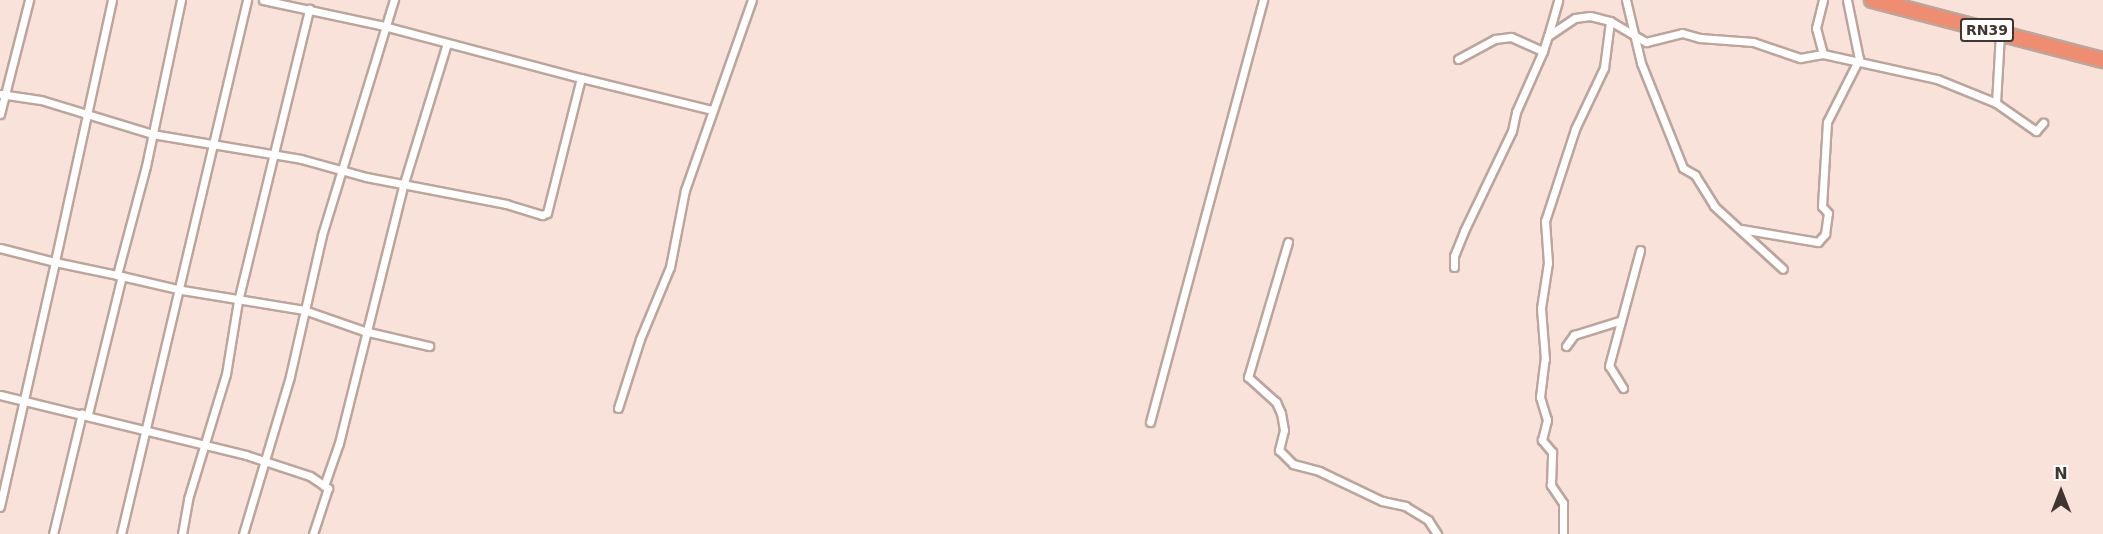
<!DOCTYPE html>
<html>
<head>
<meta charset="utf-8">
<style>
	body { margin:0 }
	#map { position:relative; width:2103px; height:534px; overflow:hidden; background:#f9e2d9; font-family:"DejaVu Sans",sans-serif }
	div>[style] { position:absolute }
	.roads { filter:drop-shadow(2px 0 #bba59d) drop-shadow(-2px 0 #bba59d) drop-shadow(0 2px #bba59d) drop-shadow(0 -2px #bba59d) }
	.street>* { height:7px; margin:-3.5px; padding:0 3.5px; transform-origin:3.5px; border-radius:3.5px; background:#fff }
	.highway>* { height:14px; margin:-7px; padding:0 7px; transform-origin:7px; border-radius:7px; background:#ef8d70 }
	span { translate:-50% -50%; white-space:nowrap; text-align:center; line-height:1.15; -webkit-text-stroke:6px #fff; paint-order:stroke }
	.shield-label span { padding:2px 4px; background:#fff; border:2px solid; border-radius:4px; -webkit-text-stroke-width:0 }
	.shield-label { font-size:14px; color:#3f3632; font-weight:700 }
	.north { position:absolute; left:2031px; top:462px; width:60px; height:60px; -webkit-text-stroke:4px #fff; paint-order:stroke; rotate:0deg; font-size:16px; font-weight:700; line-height:24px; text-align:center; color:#3f3632 }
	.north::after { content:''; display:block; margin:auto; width:21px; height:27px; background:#3f3632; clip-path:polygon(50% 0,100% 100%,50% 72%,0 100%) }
</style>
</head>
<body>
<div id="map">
	<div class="roads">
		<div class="street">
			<div style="left:112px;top:0;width:268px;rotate:102.3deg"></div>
			<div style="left:55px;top:262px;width:63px;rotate:11.8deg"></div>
			<div style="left:181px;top:0;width:170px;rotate:101.9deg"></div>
			<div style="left:146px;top:166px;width:113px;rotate:104.9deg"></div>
			<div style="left:117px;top:275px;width:67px;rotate:13deg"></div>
			<div style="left:182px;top:290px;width:124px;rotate:9.3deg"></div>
			<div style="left:304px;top:310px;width:64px;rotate:19.3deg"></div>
			<div style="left:364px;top:331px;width:67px;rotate:13deg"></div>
			<div style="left:263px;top:0;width:120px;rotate:12.1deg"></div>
			<div style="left:380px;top:25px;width:208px;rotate:14.8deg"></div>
			<div style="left:1626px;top:0;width:65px;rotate:76.6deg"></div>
			<div style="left:1641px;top:63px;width:113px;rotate:68.2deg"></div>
			<div style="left:1683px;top:168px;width:14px;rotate:30deg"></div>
			<div style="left:1695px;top:175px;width:36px;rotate:58deg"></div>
			<div style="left:1714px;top:206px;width:93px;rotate:42.4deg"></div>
			<div style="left:1548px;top:36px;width:37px;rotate:-74deg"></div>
			<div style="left:1823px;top:54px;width:117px;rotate:12.4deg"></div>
			<div style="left:1937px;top:79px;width:64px;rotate:22.1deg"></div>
			<div style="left:1996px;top:103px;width:49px;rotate:35deg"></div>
			<div style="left:2036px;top:131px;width:11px;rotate:-49deg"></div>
			<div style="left:1458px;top:59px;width:42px;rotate:-28.4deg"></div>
			<div style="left:1495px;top:39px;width:16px;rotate:-7deg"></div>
			<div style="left:1511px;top:37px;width:35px;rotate:24deg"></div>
			<div style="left:1543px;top:51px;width:16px;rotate:-72deg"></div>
			<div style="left:1548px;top:36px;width:32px;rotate:-34deg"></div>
			<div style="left:1575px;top:18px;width:15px;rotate:-8deg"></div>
			<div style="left:1590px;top:16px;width:21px;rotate:14deg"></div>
			<div style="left:1610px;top:21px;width:42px;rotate:30.3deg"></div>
			<div style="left:1646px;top:42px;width:37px;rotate:-14deg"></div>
			<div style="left:1682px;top:33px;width:19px;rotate:16deg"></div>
			<div style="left:1700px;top:38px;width:53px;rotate:4.3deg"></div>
			<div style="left:1753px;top:42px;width:50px;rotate:18.8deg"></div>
			<div style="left:1800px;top:58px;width:23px;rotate:-10deg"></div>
			<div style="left:1823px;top:54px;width:27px;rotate:-105deg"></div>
			<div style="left:1816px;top:28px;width:29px;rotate:-76deg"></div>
			<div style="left:0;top:94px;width:41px;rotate:8.3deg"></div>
			<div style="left:41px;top:100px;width:116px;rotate:17deg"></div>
			<div style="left:152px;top:134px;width:151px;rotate:9.5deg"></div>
			<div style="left:301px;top:159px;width:67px;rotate:15.5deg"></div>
			<div style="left:366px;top:177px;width:143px;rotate:10.9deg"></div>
			<div style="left:506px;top:204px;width:38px;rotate:17deg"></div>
			<div style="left:542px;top:215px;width:5px;rotate:-22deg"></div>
			<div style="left:547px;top:213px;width:139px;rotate:-75.9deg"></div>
			<div style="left:581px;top:78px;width:135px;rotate:13.7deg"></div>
			<div style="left:1996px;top:103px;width:70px;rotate:-86.7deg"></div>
			<div style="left:0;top:114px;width:118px;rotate:-75.7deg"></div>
			<div style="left:1741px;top:229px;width:78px;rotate:9.6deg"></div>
			<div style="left:1818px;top:242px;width:11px;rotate:-49deg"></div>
			<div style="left:1825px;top:234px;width:21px;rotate:-82deg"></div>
			<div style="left:1828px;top:213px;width:9px;rotate:-131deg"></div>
			<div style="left:1822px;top:206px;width:84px;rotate:-86.6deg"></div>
			<div style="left:1827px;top:122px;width:71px;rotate:-63.1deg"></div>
			<div style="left:1859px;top:59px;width:60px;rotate:-101.5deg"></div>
			<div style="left:1288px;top:242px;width:141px;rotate:106.5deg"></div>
			<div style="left:1248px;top:377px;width:38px;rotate:42deg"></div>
			<div style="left:1276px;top:402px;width:12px;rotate:66deg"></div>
			<div style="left:1281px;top:413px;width:17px;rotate:80deg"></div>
			<div style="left:1284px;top:430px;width:21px;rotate:104deg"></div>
			<div style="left:1279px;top:450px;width:20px;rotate:45deg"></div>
			<div style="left:1293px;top:464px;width:27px;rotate:15deg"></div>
			<div style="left:1319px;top:471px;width:70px;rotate:25.5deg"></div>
			<div style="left:1382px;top:501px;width:24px;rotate:12deg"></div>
			<div style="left:1405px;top:506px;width:27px;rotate:31deg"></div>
			<div style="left:1428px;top:520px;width:17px;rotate:57deg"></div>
			<div style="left:0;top:248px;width:57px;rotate:14.3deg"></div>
			<div style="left:55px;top:262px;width:251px;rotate:102.7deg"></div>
			<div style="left:1454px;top:267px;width:11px;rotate:-90deg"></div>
			<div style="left:1454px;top:256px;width:27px;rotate:-68deg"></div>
			<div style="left:1464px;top:231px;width:111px;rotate:-64.4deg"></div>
			<div style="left:1512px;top:131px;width:19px;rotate:-78deg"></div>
			<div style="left:1516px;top:112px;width:67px;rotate:-66.1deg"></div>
			<div style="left:1566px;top:346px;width:14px;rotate:-54deg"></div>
			<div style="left:1574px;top:335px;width:47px;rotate:-17.3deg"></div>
			<div style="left:1623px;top:388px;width:26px;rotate:-122deg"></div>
			<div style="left:1609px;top:366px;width:120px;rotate:-75deg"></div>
			<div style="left:0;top:395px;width:253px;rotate:13.7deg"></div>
			<div style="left:246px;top:455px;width:67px;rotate:18.2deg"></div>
			<div style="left:310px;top:476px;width:22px;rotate:34deg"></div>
			<div style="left:328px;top:488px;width:48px;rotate:108.1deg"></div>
			<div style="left:618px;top:408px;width:72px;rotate:-72.3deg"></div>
			<div style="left:640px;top:339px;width:78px;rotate:-67.4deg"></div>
			<div style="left:670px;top:267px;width:78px;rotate:-79deg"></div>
			<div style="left:685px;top:190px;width:201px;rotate:-70.6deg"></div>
			<div style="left:88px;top:414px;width:142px;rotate:-76.2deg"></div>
			<div style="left:1150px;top:422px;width:437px;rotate:-75deg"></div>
			<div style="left:324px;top:486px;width:46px;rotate:-70.8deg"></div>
			<div style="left:339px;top:443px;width:268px;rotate:-76deg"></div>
			<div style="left:404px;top:183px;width:146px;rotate:-72.9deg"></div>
			<div style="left:53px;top:534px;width:124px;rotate:-76.5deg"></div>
			<div style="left:121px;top:534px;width:549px;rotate:-76.72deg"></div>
			<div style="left:182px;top:534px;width:36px;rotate:-80deg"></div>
			<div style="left:188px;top:499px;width:131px;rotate:-73.1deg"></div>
			<div style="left:226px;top:374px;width:74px;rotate:-80.7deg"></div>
			<div style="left:238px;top:301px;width:301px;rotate:-76.3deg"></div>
			<div style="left:243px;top:534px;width:165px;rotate:-73.4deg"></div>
			<div style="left:290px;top:376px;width:145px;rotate:-77.2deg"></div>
			<div style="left:322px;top:235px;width:246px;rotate:-73deg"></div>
			<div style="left:1563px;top:534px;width:31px;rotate:-90deg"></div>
			<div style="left:1563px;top:503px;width:22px;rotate:-124deg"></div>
			<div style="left:1551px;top:485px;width:33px;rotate:-88deg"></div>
			<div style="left:1552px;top:452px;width:16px;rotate:-130deg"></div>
			<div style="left:1542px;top:440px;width:21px;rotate:-76deg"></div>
			<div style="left:1547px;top:420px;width:24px;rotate:-107deg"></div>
			<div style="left:1540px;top:397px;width:38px;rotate:-83deg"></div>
			<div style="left:1545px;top:359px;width:51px;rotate:-94.5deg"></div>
			<div style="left:1541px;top:308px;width:46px;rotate:-81.2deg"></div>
			<div style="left:1548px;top:263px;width:42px;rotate:-94.1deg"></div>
			<div style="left:1545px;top:221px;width:97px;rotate:-71.9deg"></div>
			<div style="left:1575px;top:129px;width:68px;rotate:-64.6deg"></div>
			<div style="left:1604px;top:68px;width:47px;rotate:-82.7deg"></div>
		</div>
		<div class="highway">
			<div style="left:1872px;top:0;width:239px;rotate:14.6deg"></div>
		</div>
	</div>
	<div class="shield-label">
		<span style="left:1987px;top:30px">RN39</span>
	</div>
	<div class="north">N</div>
</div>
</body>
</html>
